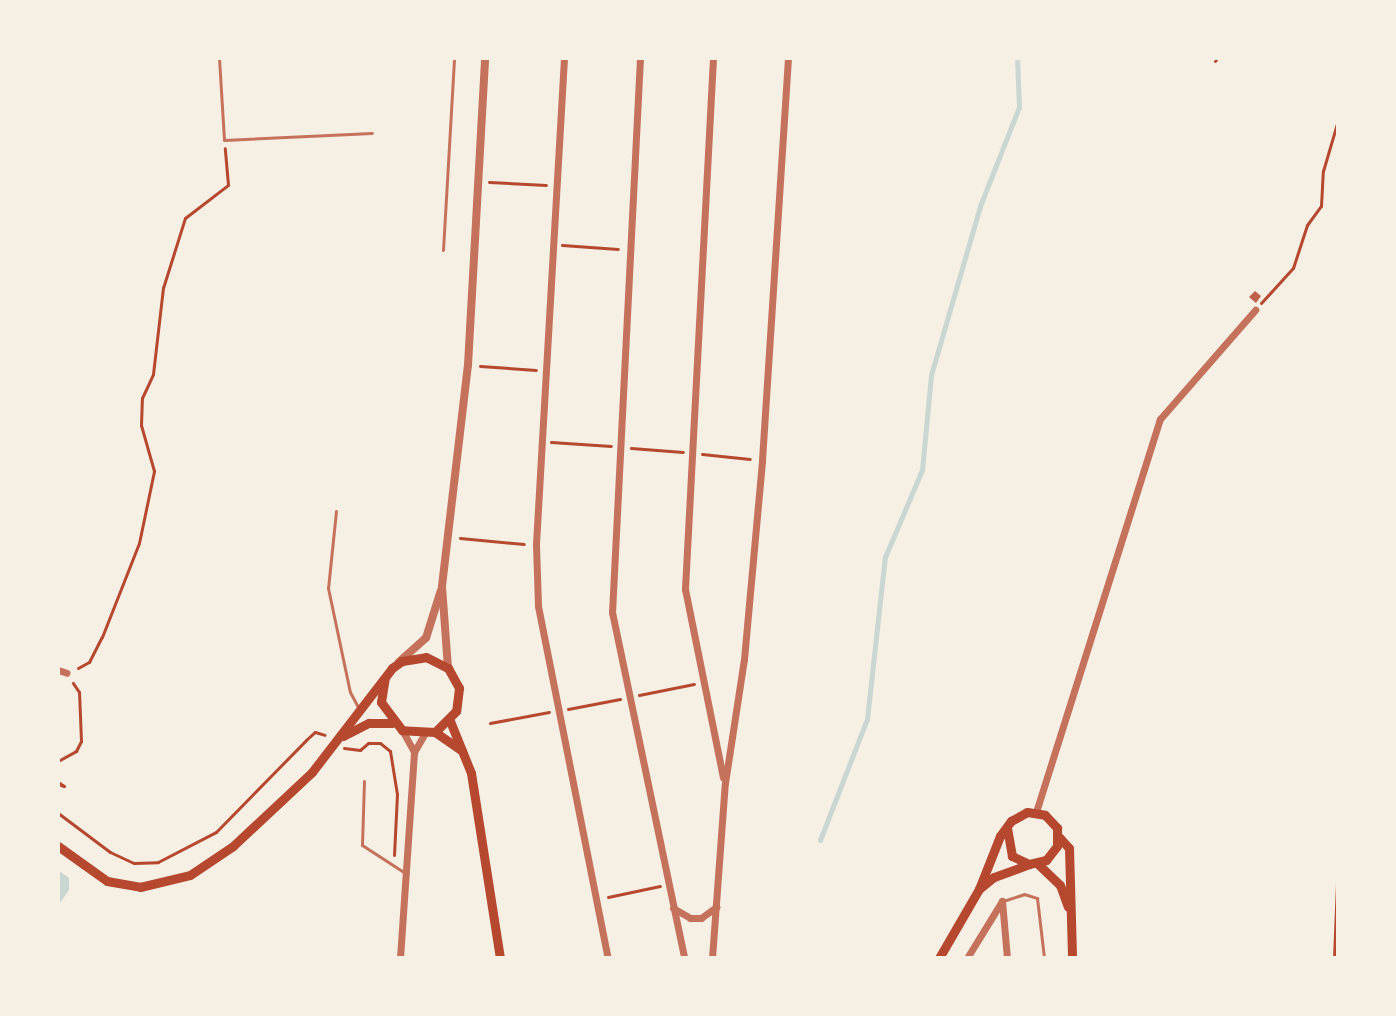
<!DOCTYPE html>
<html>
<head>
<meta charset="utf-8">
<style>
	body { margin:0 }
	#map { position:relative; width:1396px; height:1016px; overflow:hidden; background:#f6efe4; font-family:"PT Sans Narrow",sans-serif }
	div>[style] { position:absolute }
	.water>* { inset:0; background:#c9d6d2 }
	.stream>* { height:5px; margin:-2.5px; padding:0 2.5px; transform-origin:2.5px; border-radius:2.5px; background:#c9d6d2 }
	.building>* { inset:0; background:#bf614a }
	.path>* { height:3px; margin:-1.5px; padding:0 1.5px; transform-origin:1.5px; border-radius:1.5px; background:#b5482f }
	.service>* { height:3px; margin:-1.5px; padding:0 1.5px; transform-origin:1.5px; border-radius:1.5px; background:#c5725c }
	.minor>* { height:7px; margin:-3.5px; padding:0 3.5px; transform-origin:3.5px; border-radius:3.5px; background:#c5725c }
	.tertiary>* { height:8px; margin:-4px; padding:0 4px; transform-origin:4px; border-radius:4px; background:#c5725c }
	.secondary>* { height:9px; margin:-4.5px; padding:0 4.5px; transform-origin:4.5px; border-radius:4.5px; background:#b5482f }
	span { translate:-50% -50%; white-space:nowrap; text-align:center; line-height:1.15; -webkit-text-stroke:8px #f6efe4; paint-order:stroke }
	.frame { position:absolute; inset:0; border:60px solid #f6efe4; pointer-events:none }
</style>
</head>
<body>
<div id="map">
	<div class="water">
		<div style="clip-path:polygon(58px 870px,69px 878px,69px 890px,58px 906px)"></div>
	</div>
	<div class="stream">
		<div style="left:820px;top:840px;width:130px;rotate:-68.8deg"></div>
		<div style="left:867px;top:719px;width:163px;rotate:-83.7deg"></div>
		<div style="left:885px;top:557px;width:95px;rotate:-67deg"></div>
		<div style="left:922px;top:470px;width:95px;rotate:-84.6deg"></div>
		<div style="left:931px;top:375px;width:176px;rotate:-73.8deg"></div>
		<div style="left:980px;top:206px;width:106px;rotate:-68.5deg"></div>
		<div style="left:1019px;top:107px;width:49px;rotate:-92.3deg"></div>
	</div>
	<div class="building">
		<div style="clip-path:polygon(1255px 291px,1261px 296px,1256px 303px,1249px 297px)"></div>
	</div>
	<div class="path">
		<div style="left:1215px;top:61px;width:4px;rotate:-56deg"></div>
		<div style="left:489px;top:182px;width:57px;rotate:3deg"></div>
		<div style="left:562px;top:245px;width:56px;rotate:4.1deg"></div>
		<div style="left:1261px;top:303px;width:47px;rotate:-47.6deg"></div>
		<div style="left:1293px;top:268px;width:45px;rotate:-72deg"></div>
		<div style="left:1307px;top:225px;width:24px;rotate:-54deg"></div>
		<div style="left:1321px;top:206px;width:35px;rotate:-87deg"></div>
		<div style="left:1323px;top:171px;width:53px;rotate:-73.6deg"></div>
		<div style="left:480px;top:366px;width:56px;rotate:4.1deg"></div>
		<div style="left:551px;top:442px;width:60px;rotate:3.8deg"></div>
		<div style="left:631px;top:448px;width:52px;rotate:4.4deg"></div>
		<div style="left:702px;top:454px;width:48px;rotate:5.9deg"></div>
		<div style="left:460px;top:538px;width:64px;rotate:5.4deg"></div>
		<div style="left:78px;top:668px;width:13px;rotate:-29deg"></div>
		<div style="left:89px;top:662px;width:28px;rotate:-63deg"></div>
		<div style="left:102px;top:637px;width:101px;rotate:-68.5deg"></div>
		<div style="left:139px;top:543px;width:74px;rotate:-78.2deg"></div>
		<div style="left:154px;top:471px;width:48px;rotate:-105.8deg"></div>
		<div style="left:141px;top:425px;width:27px;rotate:-88deg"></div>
		<div style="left:142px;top:398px;width:26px;rotate:-65deg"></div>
		<div style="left:153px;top:374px;width:87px;rotate:-83.4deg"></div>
		<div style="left:163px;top:288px;width:73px;rotate:-72.6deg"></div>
		<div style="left:185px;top:218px;width:54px;rotate:-37.5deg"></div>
		<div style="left:228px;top:185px;width:37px;rotate:-95deg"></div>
		<div style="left:639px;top:695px;width:56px;rotate:-11.3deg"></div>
		<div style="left:568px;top:709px;width:53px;rotate:-10.9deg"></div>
		<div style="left:490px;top:723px;width:60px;rotate:-10.6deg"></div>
		<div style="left:344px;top:748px;width:16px;rotate:7deg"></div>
		<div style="left:360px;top:750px;width:11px;rotate:-41deg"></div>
		<div style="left:368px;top:743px;width:12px"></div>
		<div style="left:380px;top:743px;width:13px;rotate:39deg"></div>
		<div style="left:390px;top:751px;width:44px;rotate:80.8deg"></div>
		<div style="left:397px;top:794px;width:61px;rotate:92.8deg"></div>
		<div style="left:58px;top:761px;width:21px;rotate:-29deg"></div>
		<div style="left:76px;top:751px;width:11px;rotate:-63deg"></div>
		<div style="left:81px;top:741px;width:49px;rotate:-92.3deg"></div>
		<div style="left:79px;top:692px;width:11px;rotate:-124deg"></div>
		<div style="left:58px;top:782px;width:7px;rotate:34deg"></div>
		<div style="left:64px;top:786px;width:6px;rotate:-162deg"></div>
		<div style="left:58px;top:813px;width:65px;rotate:36.9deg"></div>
		<div style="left:110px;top:852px;width:26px;rotate:25deg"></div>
		<div style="left:134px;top:863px;width:24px;rotate:-2deg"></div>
		<div style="left:158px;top:862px;width:65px;rotate:-27.3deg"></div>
		<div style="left:216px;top:832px;width:129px;rotate:-45.6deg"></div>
		<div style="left:306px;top:740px;width:12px;rotate:-42deg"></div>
		<div style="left:315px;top:732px;width:10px;rotate:17deg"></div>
		<div style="left:608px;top:897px;width:53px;rotate:-11.9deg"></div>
		<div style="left:1334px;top:958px;width:98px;rotate:-87.7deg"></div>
	</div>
	<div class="service">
		<div style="left:219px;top:58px;width:82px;rotate:86.5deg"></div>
		<div style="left:224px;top:140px;width:148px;rotate:-2.7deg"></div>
		<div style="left:443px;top:250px;width:192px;rotate:-86.7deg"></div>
		<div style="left:336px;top:511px;width:77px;rotate:95.9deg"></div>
		<div style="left:328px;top:588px;width:106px;rotate:78.1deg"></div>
		<div style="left:350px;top:692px;width:17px;rotate:62deg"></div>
		<div style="left:364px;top:781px;width:64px;rotate:91.8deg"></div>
		<div style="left:362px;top:845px;width:51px;rotate:33.1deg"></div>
		<div style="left:1003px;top:901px;width:22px;rotate:-18deg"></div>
		<div style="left:1024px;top:894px;width:14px;rotate:17deg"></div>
		<div style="left:1037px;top:898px;width:60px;rotate:83.3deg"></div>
	</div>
	<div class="minor">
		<div style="left:564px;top:58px;width:488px;rotate:93.3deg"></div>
		<div style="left:536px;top:545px;width:61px;rotate:88.1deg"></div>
		<div style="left:538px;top:606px;width:359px;rotate:78.8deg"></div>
		<div style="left:640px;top:58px;width:555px;rotate:92.89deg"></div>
		<div style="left:612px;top:612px;width:353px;rotate:78.2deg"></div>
		<div style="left:713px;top:58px;width:532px;rotate:93.02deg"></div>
		<div style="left:685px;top:589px;width:192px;rotate:78.6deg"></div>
		<div style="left:58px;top:670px;width:9px;rotate:18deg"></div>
		<div style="left:402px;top:730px;width:25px;rotate:61deg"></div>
		<div style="left:1036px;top:812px;width:412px;rotate:-72.5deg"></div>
		<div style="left:1160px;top:419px;width:145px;rotate:-48.9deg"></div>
		<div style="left:1002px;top:901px;width:57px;rotate:85deg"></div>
		<div style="left:673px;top:908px;width:20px;rotate:30deg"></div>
		<div style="left:690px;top:918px;width:11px"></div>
		<div style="left:701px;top:918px;width:19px;rotate:-36deg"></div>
		<div style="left:400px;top:958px;width:206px;rotate:-86.1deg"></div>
		<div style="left:414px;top:752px;width:20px;rotate:-60deg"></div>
		<div style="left:712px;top:958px;width:175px;rotate:-85.8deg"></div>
		<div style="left:725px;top:783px;width:125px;rotate:-81.3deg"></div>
		<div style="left:744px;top:659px;width:200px;rotate:-84.8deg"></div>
		<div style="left:762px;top:460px;width:403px;rotate:-86.3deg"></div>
		<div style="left:967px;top:958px;width:67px;rotate:-58.4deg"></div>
	</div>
	<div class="tertiary">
		<div style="left:399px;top:662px;width:36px;rotate:-42deg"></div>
		<div style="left:426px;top:638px;width:50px;rotate:-72.6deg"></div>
		<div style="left:448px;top:668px;width:82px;rotate:-94.2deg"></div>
		<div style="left:442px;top:586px;width:223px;rotate:-83.3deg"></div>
		<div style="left:468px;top:365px;width:307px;rotate:-86.8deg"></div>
	</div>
	<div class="secondary">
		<div style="left:450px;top:721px;width:56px;rotate:68deg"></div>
		<div style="left:471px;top:773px;width:187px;rotate:81.1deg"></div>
		<div style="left:435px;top:732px;width:33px;rotate:35deg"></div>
		<div style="left:343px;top:736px;width:29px;rotate:-27deg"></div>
		<div style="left:369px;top:723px;width:23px"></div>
		<div style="left:1059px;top:837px;width:15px;rotate:48deg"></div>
		<div style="left:1069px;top:848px;width:110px;rotate:88.4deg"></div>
		<div style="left:58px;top:846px;width:60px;rotate:35.5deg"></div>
		<div style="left:107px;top:881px;width:34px;rotate:10deg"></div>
		<div style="left:140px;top:887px;width:51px;rotate:-13.5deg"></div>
		<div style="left:190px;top:875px;width:52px;rotate:-34deg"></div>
		<div style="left:233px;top:846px;width:108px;rotate:-43.1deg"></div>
		<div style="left:312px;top:772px;width:131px;rotate:-52.4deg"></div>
		<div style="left:392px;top:668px;width:12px;rotate:-35deg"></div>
		<div style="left:402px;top:661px;width:24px;rotate:-9deg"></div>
		<div style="left:426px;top:657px;width:25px;rotate:27deg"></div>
		<div style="left:448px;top:668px;width:23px;rotate:61deg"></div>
		<div style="left:459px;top:688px;width:23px;rotate:97deg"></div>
		<div style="left:456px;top:711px;width:30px;rotate:135deg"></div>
		<div style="left:435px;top:732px;width:33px;rotate:-177deg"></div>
		<div style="left:402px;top:730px;width:35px;rotate:-127deg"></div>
		<div style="left:381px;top:702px;width:24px;rotate:-81deg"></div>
		<div style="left:1038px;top:864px;width:30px;rotate:44deg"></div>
		<div style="left:1060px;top:885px;width:23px;rotate:70deg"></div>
		<div style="left:979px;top:889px;width:19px;rotate:-39deg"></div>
		<div style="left:994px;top:877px;width:37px;rotate:-20deg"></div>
		<div style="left:939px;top:958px;width:80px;rotate:-59.9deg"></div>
		<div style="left:979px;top:889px;width:57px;rotate:-68.4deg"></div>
		<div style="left:1000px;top:836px;width:19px;rotate:-54deg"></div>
		<div style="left:1011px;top:821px;width:18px;rotate:-29deg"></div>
		<div style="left:1027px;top:812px;width:18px;rotate:9deg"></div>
		<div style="left:1045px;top:815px;width:18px;rotate:47deg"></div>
		<div style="left:1057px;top:828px;width:18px;rotate:90deg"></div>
		<div style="left:1057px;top:846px;width:18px;rotate:128deg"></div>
		<div style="left:1046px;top:860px;width:17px;rotate:167deg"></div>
		<div style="left:1029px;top:864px;width:19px;rotate:-155deg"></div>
		<div style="left:1012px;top:856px;width:27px;rotate:-100deg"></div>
	</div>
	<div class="frame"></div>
</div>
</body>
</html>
